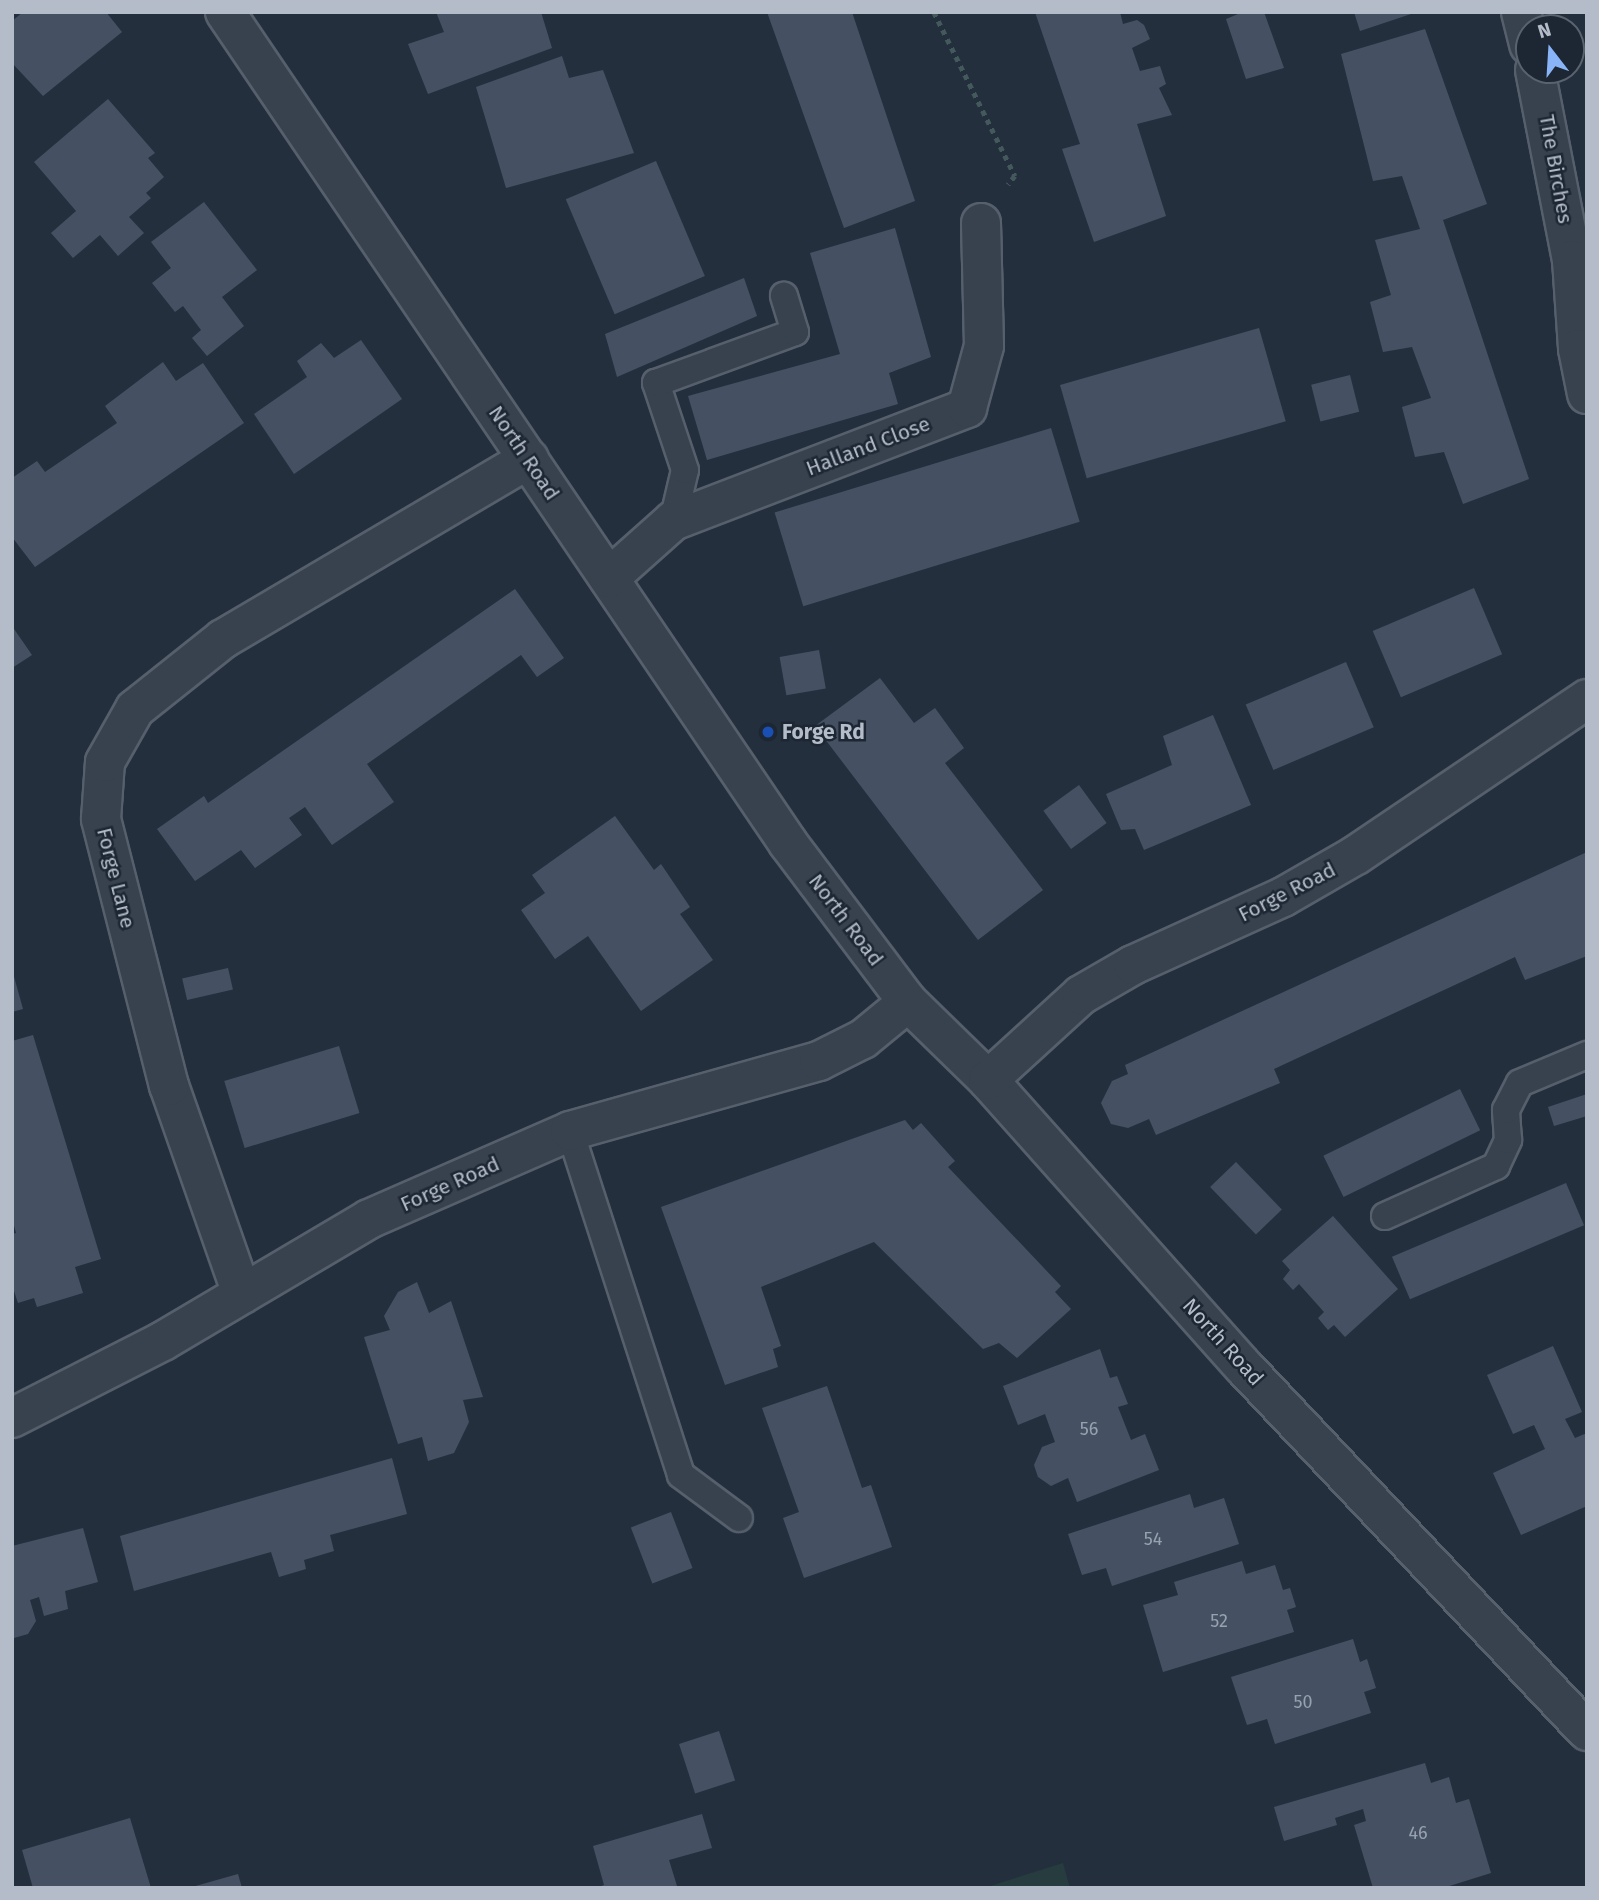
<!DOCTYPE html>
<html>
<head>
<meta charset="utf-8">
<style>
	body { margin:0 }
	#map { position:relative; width:1599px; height:1900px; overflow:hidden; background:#242f3e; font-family:"Fira Sans",sans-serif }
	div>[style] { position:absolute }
	.green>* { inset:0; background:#263c3f }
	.building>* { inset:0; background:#455162; transform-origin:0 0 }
	.path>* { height:4.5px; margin-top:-2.25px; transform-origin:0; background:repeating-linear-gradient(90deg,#44595c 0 5px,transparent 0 10px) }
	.roads { filter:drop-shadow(2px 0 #565f6c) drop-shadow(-2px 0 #565f6c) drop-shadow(0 2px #565f6c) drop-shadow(0 -2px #565f6c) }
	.lane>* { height:26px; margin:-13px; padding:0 13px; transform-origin:13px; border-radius:13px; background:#38414e }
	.street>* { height:38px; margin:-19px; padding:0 19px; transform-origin:19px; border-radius:19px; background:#38414e }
	.dots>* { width:19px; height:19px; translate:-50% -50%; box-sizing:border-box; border:4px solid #1d2633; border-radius:50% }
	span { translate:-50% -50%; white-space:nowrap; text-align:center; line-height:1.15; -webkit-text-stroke:5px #1d2633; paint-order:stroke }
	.number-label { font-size:18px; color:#98a1af }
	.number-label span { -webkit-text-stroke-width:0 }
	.street-label { font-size:21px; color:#b4bcc9 }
	.poi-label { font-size:21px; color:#b4bcc9; font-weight:700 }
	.left { translate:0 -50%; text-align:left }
	.frame { position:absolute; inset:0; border:14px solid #b4bcc9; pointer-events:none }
	.north { position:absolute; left:1515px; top:14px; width:70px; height:70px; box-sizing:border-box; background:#1d2633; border:2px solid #59626f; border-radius:50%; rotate:343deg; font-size:19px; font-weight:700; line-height:28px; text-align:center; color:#b4bcc9 }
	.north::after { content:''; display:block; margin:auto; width:24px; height:32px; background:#8ab4f8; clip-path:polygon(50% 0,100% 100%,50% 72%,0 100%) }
</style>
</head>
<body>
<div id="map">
	<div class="green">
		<div style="clip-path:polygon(1063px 1863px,1070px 1888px,984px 1888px)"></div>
	</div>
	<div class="building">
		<div style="clip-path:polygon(23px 12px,106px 12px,122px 32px,43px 96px,12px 63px,12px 21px)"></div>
		<div style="clip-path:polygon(436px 12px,541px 12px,552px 48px,428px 94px,408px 44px,444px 32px)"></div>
		<div style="clip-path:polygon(767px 12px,852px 12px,915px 201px,844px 228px)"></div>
		<div style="clip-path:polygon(1035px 12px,1120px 12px,1123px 24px,1137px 20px,1144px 25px,1150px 39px,1132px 48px,1140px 71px,1160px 66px,1166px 84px,1159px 88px,1172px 115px,1137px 124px,1166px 216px,1094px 242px,1062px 149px,1080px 144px)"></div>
		<div style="clip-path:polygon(1243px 12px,1264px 12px,1284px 68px,1246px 79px,1226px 19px)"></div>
		<div style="clip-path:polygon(1354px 12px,1414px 12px,1414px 13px,1360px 31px)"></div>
		<div style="clip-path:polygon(1425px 29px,1487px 204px,1443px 220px,1529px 479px,1463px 504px,1444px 452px,1415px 457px,1402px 407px,1431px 398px,1412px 347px,1383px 352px,1370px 302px,1391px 295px,1375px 240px,1420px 229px,1402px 176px,1373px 181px,1341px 54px)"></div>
		<div style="clip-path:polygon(562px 56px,569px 78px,603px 70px,634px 153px,506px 188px,476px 87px)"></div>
		<div style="clip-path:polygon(108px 99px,155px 153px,148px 158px,164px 177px,146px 193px,151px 198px,129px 217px,144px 233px,118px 256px,100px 235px,73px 258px,51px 233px,76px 211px,34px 162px)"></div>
		<div style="left:656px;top:161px;width:125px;height:98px;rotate:67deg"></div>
		<div style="clip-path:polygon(204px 202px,257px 270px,222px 297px,244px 326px,207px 356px,192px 338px,201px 330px,183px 306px,175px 312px,152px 283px,171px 268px,151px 242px)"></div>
		<div style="clip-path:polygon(895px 228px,931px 357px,889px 373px,898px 404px,707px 460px,688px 396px,840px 354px,810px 253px)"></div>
		<div style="clip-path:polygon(744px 278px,757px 316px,617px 377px,605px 334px)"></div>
		<div style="left:1259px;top:328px;width:97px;height:207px;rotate:74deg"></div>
		<div style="clip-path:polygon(361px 340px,402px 399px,294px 474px,254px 414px,307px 377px,297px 361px,321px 343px,334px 358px)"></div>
		<div style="clip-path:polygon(163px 362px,176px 381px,203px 363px,244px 423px,35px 567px,12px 537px,12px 478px,37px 461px,45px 472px,117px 423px,105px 406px)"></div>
		<div style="left:1350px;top:375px;width:38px;height:40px;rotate:76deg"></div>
		<div style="left:1051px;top:428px;width:98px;height:289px;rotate:73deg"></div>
		<div style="left:1474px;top:588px;width:72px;height:110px;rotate:67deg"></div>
		<div style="clip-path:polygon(515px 589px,564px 658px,537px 677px,521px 655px,367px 764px,394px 802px,332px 845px,305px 807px,289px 818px,302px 835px,255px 868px,241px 850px,195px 881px,157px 829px,204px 796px,208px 803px)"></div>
		<div style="clip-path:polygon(12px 626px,32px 655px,12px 668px)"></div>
		<div style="left:819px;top:650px;width:39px;height:40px;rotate:80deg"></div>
		<div style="left:1346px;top:662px;width:71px;height:109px;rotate:67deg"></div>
		<div style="clip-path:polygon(880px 678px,914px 723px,935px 708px,964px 748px,945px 763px,1043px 890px,978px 940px,815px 726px)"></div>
		<div style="clip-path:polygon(1213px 715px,1251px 805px,1144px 850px,1135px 829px,1121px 830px,1106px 794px,1172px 765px,1163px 736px)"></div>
		<div style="left:1079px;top:785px;width:47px;height:44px;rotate:54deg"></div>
		<div style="clip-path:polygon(615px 816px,654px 870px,661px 864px,690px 907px,680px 914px,713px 960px,641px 1011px,588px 936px,555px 959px,521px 910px,545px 893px,532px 875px)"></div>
		<div style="clip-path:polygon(1587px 852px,1587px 956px,1525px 980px,1515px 957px,1274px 1069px,1280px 1083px,1156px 1135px,1149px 1119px,1128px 1128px,1111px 1124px,1101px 1103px,1112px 1081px,1128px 1074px,1125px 1065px)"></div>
		<div style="left:228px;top:968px;width:22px;height:47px;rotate:77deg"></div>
		<div style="clip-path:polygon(13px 973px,23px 1009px,12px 1012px,12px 974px)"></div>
		<div style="clip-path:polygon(33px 1035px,101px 1259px,75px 1267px,83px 1293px,37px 1307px,34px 1298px,18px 1303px,12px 1285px,12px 1234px,16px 1233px,12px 1218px,12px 1041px)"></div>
		<div style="left:339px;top:1046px;width:70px;height:120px;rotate:73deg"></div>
		<div style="left:1460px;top:1089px;width:46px;height:152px;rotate:64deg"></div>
		<div style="clip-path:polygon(1587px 1094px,1587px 1116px,1554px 1126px,1548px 1107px)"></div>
		<div style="clip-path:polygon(905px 1120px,913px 1130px,921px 1123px,955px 1161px,948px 1167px,1061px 1286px,1055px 1292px,1071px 1309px,1017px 1358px,999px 1343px,983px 1349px,874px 1242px,761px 1287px,781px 1346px,773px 1349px,778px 1367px,725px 1385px,661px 1207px)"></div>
		<div style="left:1236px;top:1162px;width:66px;height:36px;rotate:46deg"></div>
		<div style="left:1566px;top:1183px;width:46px;height:189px;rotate:67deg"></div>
		<div style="clip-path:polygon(1333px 1216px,1398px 1289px,1345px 1337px,1334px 1325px,1328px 1330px,1318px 1318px,1324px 1312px,1299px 1284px,1293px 1290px,1283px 1279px,1290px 1270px,1282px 1261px)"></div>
		<div style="clip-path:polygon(417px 1282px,429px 1313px,451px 1301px,483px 1397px,463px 1400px,469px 1422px,454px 1453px,428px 1461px,422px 1437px,398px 1444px,364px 1337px,390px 1330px,384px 1316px,398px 1292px)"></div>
		<div style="clip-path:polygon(1553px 1346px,1582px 1412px,1565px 1419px,1575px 1438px,1587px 1433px,1587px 1506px,1521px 1535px,1493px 1473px,1545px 1449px,1534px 1425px,1513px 1434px,1487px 1375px)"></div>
		<div style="clip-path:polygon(1100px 1349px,1110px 1378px,1117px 1376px,1128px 1404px,1118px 1407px,1131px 1440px,1145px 1434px,1159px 1470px,1077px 1502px,1068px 1478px,1051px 1486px,1038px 1477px,1034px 1465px,1042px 1447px,1055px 1442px,1045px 1414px,1018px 1425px,1003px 1386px)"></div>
		<div style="clip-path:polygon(827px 1386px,862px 1488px,871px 1485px,892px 1547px,804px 1578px,783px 1518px,799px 1512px,762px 1408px)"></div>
		<div style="clip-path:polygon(392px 1458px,407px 1514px,330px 1535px,334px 1551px,304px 1560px,306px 1569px,279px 1577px,271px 1552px,134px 1591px,120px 1536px)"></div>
		<div style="clip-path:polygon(1190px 1494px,1194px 1508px,1224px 1498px,1239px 1544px,1112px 1586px,1106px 1568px,1082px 1575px,1068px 1534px)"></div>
		<div style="left:671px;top:1512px;width:60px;height:43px;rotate:69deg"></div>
		<div style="clip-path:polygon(83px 1528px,98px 1582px,65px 1591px,68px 1609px,44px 1616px,39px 1597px,30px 1600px,36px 1621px,28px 1634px,14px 1638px,12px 1546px)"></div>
		<div style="clip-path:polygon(1242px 1561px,1246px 1574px,1275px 1565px,1283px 1590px,1290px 1588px,1296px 1607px,1287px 1610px,1294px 1632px,1163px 1672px,1143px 1605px,1178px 1595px,1174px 1582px)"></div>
		<div style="clip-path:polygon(1353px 1639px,1360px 1662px,1367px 1659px,1376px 1688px,1364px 1692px,1371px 1713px,1275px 1744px,1267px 1719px,1247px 1725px,1231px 1677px)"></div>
		<div style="left:719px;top:1731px;width:52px;height:42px;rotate:72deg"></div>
		<div style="clip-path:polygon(1425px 1763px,1431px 1783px,1449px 1777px,1456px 1803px,1469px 1799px,1491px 1873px,1443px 1888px,1373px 1888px,1354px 1825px,1366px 1821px,1363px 1809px,1335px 1818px,1337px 1825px,1284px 1841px,1274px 1807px)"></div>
		<div style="clip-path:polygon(702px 1814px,712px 1848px,669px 1860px,677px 1886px,596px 1888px,604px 1885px,593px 1846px)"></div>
		<div style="clip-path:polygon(130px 1818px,151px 1888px,33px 1888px,22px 1850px)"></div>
		<div style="clip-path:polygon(238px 1874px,242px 1888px,192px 1888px,192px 1887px)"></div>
	</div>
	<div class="path">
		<div style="left:934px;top:12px;width:183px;rotate:63.7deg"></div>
		<div style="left:1015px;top:176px;width:11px;rotate:128deg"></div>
	</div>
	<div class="roads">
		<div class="lane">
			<div style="left:673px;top:521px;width:52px;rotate:-76.8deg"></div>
			<div style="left:685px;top:470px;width:92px;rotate:-108.4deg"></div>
			<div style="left:656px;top:383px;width:148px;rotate:-20.1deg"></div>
			<div style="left:795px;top:332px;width:38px;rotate:-107deg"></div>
			<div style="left:570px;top:1131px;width:361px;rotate:72.1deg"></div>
			<div style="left:681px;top:1475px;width:72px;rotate:36.6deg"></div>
			<div style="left:1385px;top:1216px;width:122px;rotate:-24.2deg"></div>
			<div style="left:1496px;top:1166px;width:29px;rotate:-65deg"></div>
			<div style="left:1508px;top:1140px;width:30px;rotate:-94deg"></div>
			<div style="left:1506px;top:1110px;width:30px;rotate:-63deg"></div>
			<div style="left:1520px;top:1083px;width:73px;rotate:-22.7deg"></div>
		</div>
		<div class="street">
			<div style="left:225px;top:12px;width:1004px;rotate:55.88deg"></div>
			<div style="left:788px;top:843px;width:199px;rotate:53deg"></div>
			<div style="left:908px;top:1002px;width:112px;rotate:44.3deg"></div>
			<div style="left:988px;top:1080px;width:385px;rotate:48.3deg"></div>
			<div style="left:1244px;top:1367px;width:500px;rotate:46.7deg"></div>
			<div style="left:1521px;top:12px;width:34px;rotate:76deg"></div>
			<div style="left:1535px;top:70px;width:194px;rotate:79deg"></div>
			<div style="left:1572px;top:260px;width:89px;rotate:86.1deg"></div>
			<div style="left:1578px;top:349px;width:46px;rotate:78.7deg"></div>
			<div style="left:609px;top:578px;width:86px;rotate:-41.7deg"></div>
			<div style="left:673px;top:521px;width:315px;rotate:-21deg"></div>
			<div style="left:967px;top:408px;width:64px;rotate:-74.7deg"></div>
			<div style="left:984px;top:346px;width:123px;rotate:-91.4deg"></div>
			<div style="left:988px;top:1080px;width:126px;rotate:-42.4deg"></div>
			<div style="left:1081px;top:995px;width:60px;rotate:-30deg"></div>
			<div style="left:1133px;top:965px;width:165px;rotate:-24.4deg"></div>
			<div style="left:1283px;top:897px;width:84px;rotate:-29.9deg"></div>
			<div style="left:1356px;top:855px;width:279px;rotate:-34deg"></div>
			<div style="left:242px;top:1294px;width:220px;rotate:-109.3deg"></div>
			<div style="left:169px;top:1086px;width:276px;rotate:-104.3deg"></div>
			<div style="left:101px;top:819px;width:57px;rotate:-86deg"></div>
			<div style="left:105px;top:762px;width:61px;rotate:-60.5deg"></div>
			<div style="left:135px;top:709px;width:112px;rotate:-38.5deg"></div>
			<div style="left:223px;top:639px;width:355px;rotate:-30.5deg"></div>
			<div style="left:12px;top:1418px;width:169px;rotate:-27deg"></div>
			<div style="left:163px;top:1341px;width:239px;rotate:-30.6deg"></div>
			<div style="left:369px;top:1219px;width:219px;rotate:-23.6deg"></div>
			<div style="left:570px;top:1131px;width:259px;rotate:-15.7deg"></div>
			<div style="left:819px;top:1061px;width:49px;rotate:-26.6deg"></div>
			<div style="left:863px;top:1039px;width:58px;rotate:-39.4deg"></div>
		</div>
	</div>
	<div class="dots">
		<div style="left:768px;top:732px;background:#1a4fb4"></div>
	</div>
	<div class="number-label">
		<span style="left:1089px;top:1429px">56</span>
		<span style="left:1153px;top:1539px">54</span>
		<span style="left:1219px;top:1621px">52</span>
		<span style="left:1303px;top:1702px">50</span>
		<span style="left:1418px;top:1833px">46</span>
	</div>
	<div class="street-label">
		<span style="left:1556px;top:169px;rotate:80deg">The Birches</span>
		<span style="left:868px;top:446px;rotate:-21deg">Halland Close</span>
		<span style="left:524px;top:453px;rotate:56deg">North Road</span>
		<span style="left:116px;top:878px;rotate:76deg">Forge Lane</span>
		<span style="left:1287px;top:892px;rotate:-27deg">Forge Road</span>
		<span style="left:846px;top:920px;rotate:53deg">North Road</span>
		<span style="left:450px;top:1184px;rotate:-24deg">Forge Road</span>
		<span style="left:1223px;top:1342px;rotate:48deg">North Road</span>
	</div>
	<div class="poi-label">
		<span class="left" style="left:782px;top:732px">Forge Rd</span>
	</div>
	<div class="frame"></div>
	<div class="north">N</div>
</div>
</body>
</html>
